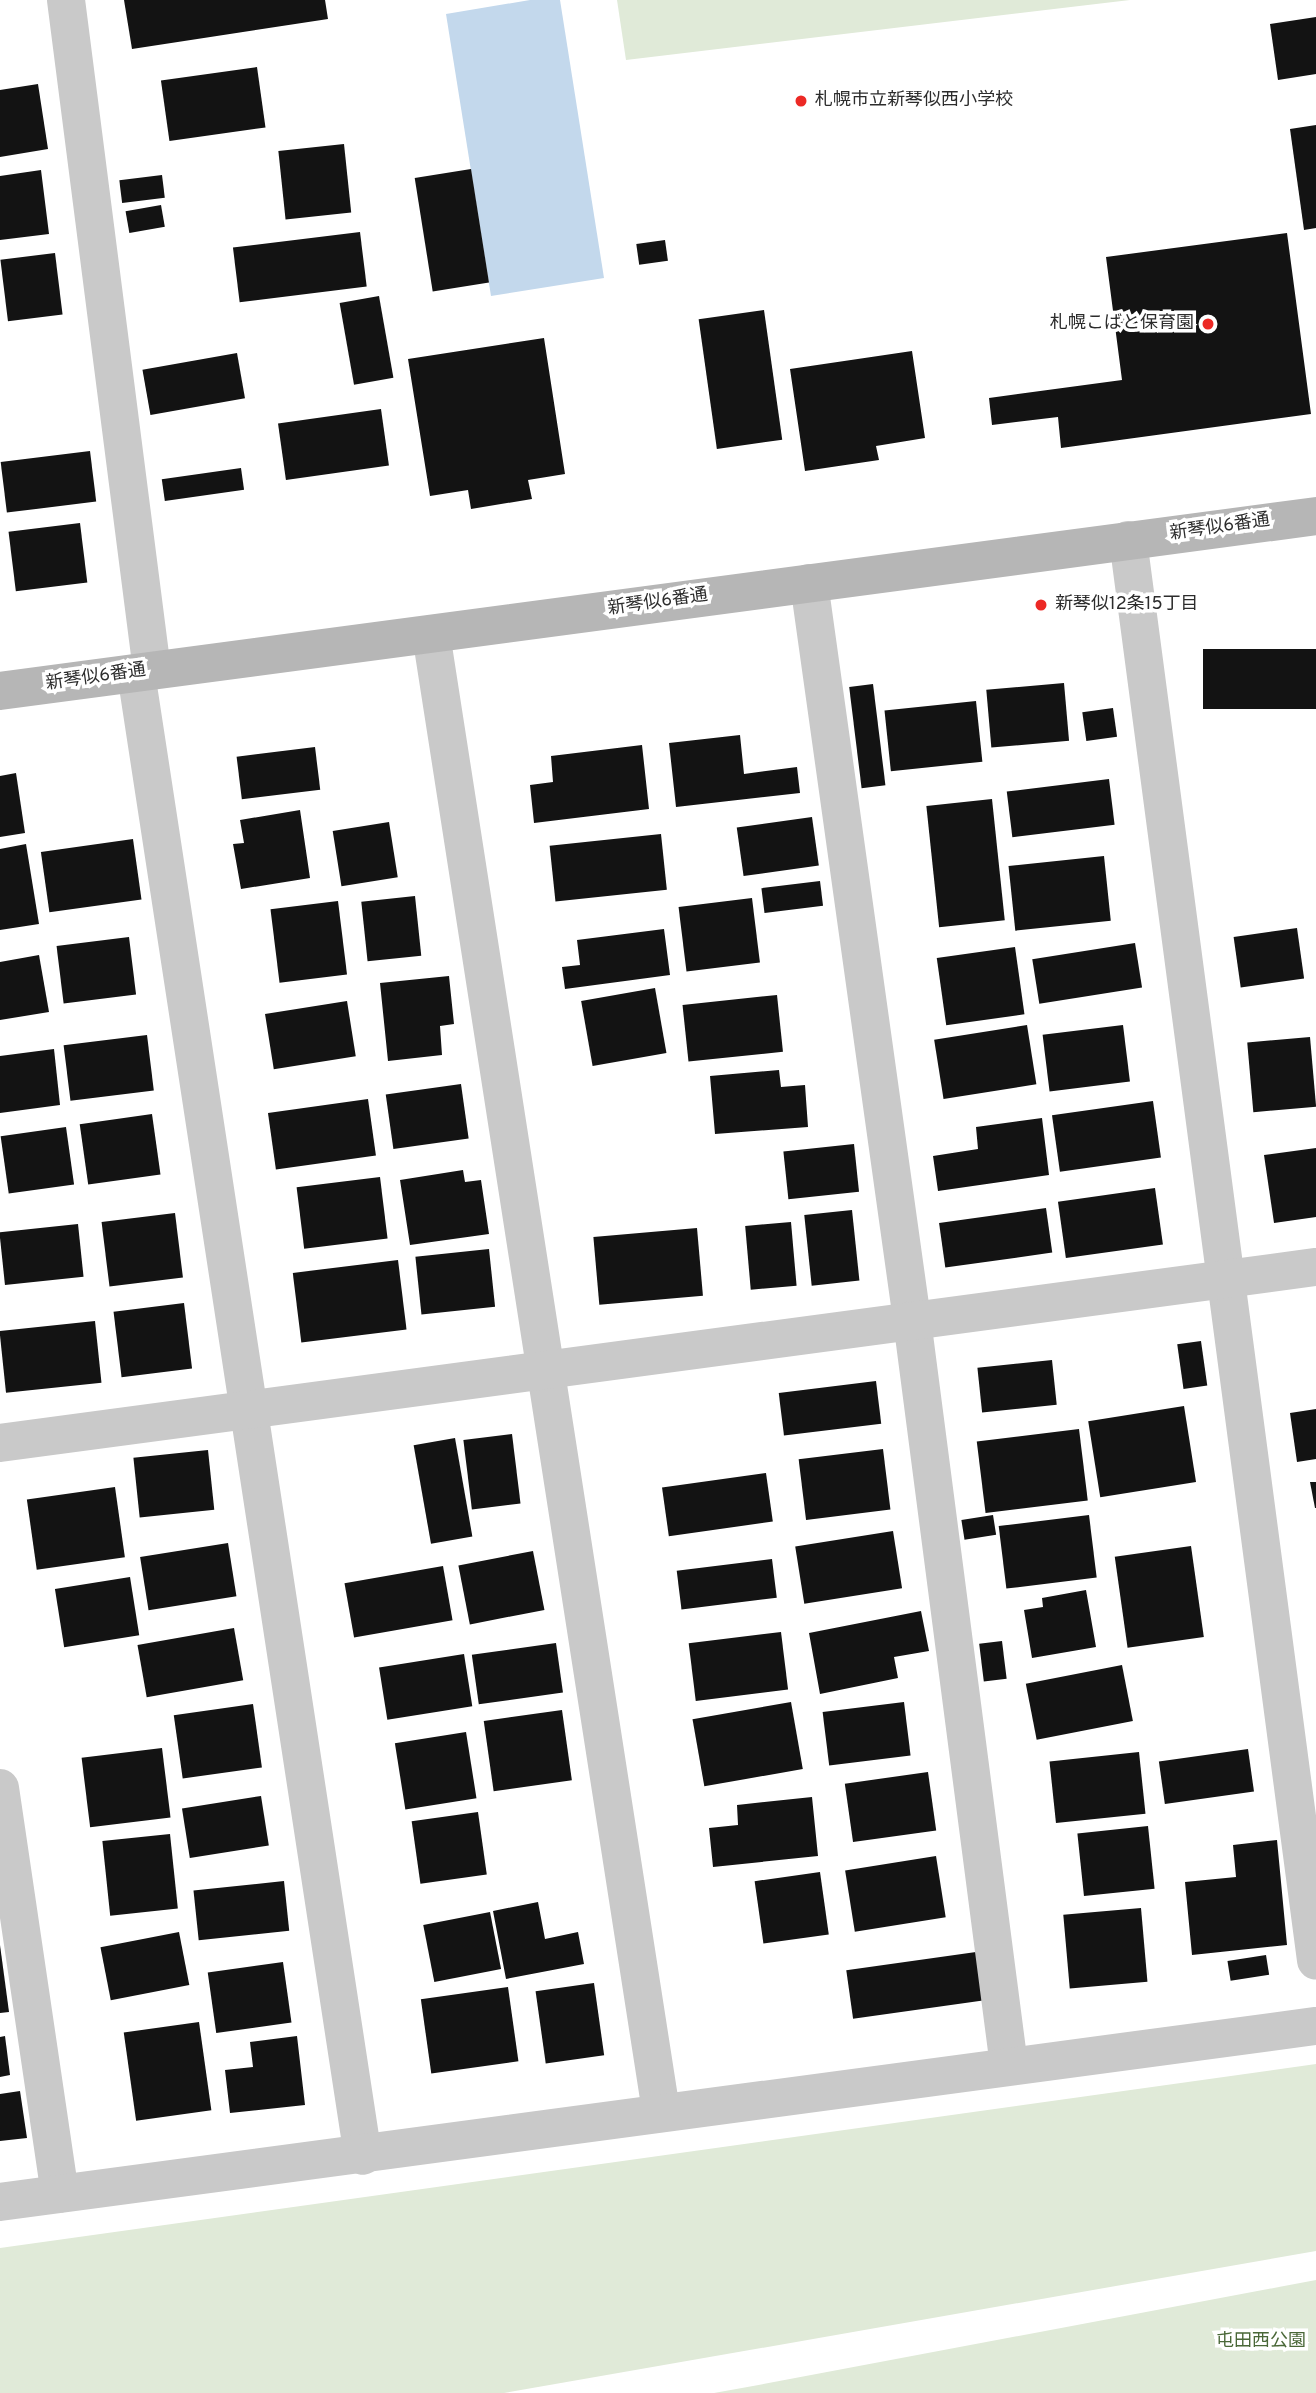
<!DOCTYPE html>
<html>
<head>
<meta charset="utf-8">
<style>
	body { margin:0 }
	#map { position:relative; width:1316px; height:2393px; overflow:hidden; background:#fff; font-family:Overpass,"Noto Sans JP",sans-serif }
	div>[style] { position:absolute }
	.green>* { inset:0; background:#e0ead8 }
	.water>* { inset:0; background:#c3d8ec }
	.building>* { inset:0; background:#131313; transform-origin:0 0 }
	.street>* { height:38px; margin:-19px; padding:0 19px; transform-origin:19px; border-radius:19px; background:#c9c9c9 }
	.secondary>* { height:38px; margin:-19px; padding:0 19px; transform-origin:19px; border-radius:19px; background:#b6b6b6 }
	.dots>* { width:19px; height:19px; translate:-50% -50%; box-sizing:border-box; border:4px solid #fff; border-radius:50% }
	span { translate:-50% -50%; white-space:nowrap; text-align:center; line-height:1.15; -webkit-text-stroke:7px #fff; paint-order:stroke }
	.poi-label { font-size:18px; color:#2c2c2c }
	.left { translate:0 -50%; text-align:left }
	.right { translate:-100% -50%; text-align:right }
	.street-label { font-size:18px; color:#2c2c2c }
	.park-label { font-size:18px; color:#4a6838 }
</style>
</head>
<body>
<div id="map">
	<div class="green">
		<div style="clip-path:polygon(617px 0,1130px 0,626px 60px)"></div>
		<div style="clip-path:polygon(1316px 2064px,1316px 2251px,504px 2393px,0 2393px,0 2248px)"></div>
		<div style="clip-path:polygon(1316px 2280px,1316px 2393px,714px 2393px,753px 2386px)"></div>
	</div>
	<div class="water">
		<div style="clip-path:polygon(530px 0,560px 0,604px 278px,491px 296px,446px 14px)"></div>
	</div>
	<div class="building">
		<div style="clip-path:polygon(124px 0,325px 0,328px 19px,132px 49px)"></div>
		<div style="clip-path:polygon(1316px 17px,1316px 74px,1278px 80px,1270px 24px)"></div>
		<div style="left:257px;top:67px;width:61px;height:97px;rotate:82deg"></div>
		<div style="clip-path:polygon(38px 84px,48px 149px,0 157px,0 90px)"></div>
		<div style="clip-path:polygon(1316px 125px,1316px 228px,1304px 230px,1290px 129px)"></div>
		<div style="left:344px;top:144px;width:69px;height:66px;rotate:84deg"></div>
		<div style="left:471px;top:169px;width:115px;height:57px;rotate:81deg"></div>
		<div style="clip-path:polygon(41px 170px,49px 234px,0 240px,0 176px)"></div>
		<div style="left:162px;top:175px;width:23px;height:43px;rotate:83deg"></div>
		<div style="left:161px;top:205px;width:22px;height:36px;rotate:80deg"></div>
		<div style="left:360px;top:232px;width:55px;height:128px;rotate:83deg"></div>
		<div style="clip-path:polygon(1287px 233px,1311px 414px,1061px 448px,1058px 417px,992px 425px,989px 398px,1122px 380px,1106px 257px)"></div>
		<div style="left:665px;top:240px;width:21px;height:29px;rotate:82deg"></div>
		<div style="left:55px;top:253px;width:62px;height:55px;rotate:83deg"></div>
		<div style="left:379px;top:296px;width:83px;height:40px;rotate:80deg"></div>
		<div style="left:764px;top:310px;width:131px;height:66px;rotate:82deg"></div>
		<div style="clip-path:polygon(544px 338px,565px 474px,528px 480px,532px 499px,471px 509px,468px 490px,430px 496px,408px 359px)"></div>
		<div style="clip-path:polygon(912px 351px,925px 438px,876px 446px,879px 460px,805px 471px,790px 369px)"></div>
		<div style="left:237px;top:353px;width:46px;height:96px;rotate:80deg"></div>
		<div style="left:381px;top:409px;width:57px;height:104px;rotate:82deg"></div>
		<div style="left:90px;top:451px;width:51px;height:90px;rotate:83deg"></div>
		<div style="left:241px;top:468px;width:22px;height:80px;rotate:82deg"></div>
		<div style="left:80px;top:523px;width:60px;height:72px;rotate:83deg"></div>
		<div style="left:1316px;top:649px;width:60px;height:113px;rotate:90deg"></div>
		<div style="left:1064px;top:683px;width:58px;height:78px;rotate:85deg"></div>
		<div style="left:873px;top:684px;width:102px;height:24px;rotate:83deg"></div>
		<div style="left:976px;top:701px;width:61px;height:92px;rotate:84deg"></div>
		<div style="left:1113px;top:708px;width:29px;height:31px;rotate:82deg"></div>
		<div style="clip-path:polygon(740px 735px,744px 774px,797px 767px,800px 793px,676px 807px,669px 743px)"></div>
		<div style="clip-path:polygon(642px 745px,649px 809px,534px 823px,530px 785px,553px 782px,551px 756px)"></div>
		<div style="left:315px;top:747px;width:43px;height:79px;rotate:83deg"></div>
		<div style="clip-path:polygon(16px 773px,25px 833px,0 837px,0 776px)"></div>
		<div style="left:1109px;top:779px;width:46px;height:103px;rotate:83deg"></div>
		<div style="left:992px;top:799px;width:122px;height:66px;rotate:84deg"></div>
		<div style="clip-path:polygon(300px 810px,310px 878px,241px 889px,233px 844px,244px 843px,240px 820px)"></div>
		<div style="left:812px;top:817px;width:49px;height:76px;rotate:82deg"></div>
		<div style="left:389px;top:822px;width:56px;height:57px;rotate:81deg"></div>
		<div style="left:661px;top:834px;width:56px;height:112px;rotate:84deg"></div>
		<div style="left:133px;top:839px;width:61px;height:93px;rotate:82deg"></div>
		<div style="clip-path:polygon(26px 844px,39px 924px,0 930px,0 849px)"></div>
		<div style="left:1104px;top:856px;width:65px;height:96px;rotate:84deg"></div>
		<div style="left:820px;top:881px;width:25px;height:59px;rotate:83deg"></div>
		<div style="left:415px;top:896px;width:60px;height:54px;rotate:84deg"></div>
		<div style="left:752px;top:898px;width:65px;height:74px;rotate:83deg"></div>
		<div style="left:338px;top:901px;width:74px;height:68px;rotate:83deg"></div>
		<div style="left:1297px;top:928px;width:51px;height:64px;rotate:82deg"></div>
		<div style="clip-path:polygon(664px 929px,670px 975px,565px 989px,562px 967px,580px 965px,577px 940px)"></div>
		<div style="left:129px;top:937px;width:58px;height:73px;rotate:83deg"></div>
		<div style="left:1135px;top:943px;width:45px;height:104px;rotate:81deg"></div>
		<div style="left:1015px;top:947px;width:68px;height:79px;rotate:82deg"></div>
		<div style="clip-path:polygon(39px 955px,49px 1012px,0 1020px,0 962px)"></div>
		<div style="clip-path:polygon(449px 976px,454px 1024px,440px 1026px,442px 1055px,388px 1061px,380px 983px)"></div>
		<div style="left:655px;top:988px;width:66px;height:75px;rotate:80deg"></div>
		<div style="left:777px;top:995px;width:57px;height:95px;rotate:84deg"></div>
		<div style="left:347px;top:1001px;width:56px;height:83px;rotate:81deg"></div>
		<div style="left:1027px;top:1025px;width:60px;height:94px;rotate:81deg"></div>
		<div style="left:1123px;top:1025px;width:57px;height:81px;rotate:83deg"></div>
		<div style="left:147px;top:1035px;width:56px;height:84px;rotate:83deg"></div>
		<div style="left:1310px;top:1037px;width:70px;height:63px;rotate:85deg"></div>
		<div style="clip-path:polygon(54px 1049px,60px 1105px,0 1113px,0 1056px)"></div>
		<div style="clip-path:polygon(779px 1070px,781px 1087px,805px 1085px,808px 1127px,715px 1134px,710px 1076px)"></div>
		<div style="left:461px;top:1084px;width:55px;height:76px;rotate:82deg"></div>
		<div style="left:368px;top:1099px;width:57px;height:101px;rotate:82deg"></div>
		<div style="left:1153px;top:1101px;width:57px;height:102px;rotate:82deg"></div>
		<div style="left:152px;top:1114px;width:61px;height:73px;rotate:82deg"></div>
		<div style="clip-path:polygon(1042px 1118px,1049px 1175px,938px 1191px,933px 1156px,978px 1149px,976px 1127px)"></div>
		<div style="left:66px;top:1127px;width:58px;height:66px;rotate:82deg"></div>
		<div style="left:854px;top:1144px;width:48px;height:71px;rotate:84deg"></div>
		<div style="clip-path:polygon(1316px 1148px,1316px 1217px,1274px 1223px,1264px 1155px)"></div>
		<div style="clip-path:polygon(463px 1170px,465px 1182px,481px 1180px,489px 1234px,410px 1245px,400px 1180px)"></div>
		<div style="left:380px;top:1177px;width:62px;height:84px;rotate:83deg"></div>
		<div style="left:1155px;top:1188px;width:57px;height:98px;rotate:82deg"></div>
		<div style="left:1046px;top:1208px;width:45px;height:108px;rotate:82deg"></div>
		<div style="left:852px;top:1210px;width:71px;height:48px;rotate:84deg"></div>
		<div style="left:175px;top:1213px;width:65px;height:74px;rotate:83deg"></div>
		<div style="left:791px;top:1222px;width:64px;height:46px;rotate:85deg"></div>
		<div style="left:78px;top:1224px;width:53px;height:79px;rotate:84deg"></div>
		<div style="left:697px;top:1228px;width:68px;height:104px;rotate:85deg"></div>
		<div style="left:489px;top:1249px;width:58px;height:74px;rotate:84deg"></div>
		<div style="left:398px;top:1260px;width:70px;height:106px;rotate:83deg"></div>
		<div style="left:184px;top:1303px;width:66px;height:71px;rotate:83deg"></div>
		<div style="left:95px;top:1321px;width:62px;height:96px;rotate:84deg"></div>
		<div style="left:1201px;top:1341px;width:45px;height:24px;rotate:82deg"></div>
		<div style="left:1052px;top:1360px;width:45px;height:75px;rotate:84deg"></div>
		<div style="left:876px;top:1381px;width:43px;height:98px;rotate:83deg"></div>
		<div style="left:1184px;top:1406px;width:77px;height:97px;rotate:81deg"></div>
		<div style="clip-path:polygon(1316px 1409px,1316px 1459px,1297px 1462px,1290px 1413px)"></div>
		<div style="left:1079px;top:1429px;width:72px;height:103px;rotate:83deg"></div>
		<div style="left:512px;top:1434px;width:70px;height:49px;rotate:83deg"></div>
		<div style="left:455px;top:1438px;width:100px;height:42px;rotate:80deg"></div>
		<div style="left:883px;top:1449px;width:61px;height:85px;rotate:83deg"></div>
		<div style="left:208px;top:1450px;width:60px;height:75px;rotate:84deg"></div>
		<div style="left:766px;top:1473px;width:49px;height:105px;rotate:82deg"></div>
		<div style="clip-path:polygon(1310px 1482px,1316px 1482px,1316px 1508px,1315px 1508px)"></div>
		<div style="left:115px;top:1487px;width:71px;height:89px;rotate:82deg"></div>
		<div style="left:993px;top:1515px;width:20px;height:32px;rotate:81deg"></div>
		<div style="left:1089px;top:1515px;width:63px;height:91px;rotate:83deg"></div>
		<div style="left:893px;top:1531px;width:58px;height:99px;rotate:81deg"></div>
		<div style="left:228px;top:1543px;width:54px;height:89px;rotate:81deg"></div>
		<div style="left:1191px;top:1546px;width:92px;height:77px;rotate:82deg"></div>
		<div style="left:533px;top:1551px;width:60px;height:76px;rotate:79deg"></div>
		<div style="left:772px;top:1559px;width:39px;height:96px;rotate:83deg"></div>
		<div style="left:443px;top:1566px;width:55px;height:100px;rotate:80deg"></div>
		<div style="left:130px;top:1577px;width:59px;height:76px;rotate:81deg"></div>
		<div style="clip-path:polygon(1086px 1590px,1096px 1647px,1032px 1658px,1024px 1610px,1043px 1607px,1042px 1598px)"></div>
		<div style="clip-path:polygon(921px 1611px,929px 1651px,894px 1657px,898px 1678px,820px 1694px,809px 1633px)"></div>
		<div style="left:234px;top:1628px;width:53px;height:98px;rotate:80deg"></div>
		<div style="left:781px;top:1632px;width:58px;height:93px;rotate:83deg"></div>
		<div style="left:1002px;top:1641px;width:38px;height:23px;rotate:83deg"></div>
		<div style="left:556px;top:1643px;width:50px;height:85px;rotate:82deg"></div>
		<div style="left:464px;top:1654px;width:53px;height:86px;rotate:81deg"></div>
		<div style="left:1122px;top:1665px;width:57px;height:98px;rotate:79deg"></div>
		<div style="left:791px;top:1702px;width:68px;height:100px;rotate:80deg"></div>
		<div style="left:904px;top:1702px;width:54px;height:82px;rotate:83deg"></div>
		<div style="left:253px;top:1704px;width:64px;height:80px;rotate:82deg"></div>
		<div style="left:562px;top:1710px;width:71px;height:79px;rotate:82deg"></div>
		<div style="left:466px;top:1732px;width:67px;height:72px;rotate:81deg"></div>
		<div style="left:162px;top:1748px;width:70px;height:81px;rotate:83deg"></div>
		<div style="left:1248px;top:1749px;width:43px;height:90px;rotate:82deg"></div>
		<div style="left:1139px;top:1752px;width:62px;height:90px;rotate:84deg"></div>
		<div style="left:928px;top:1772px;width:59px;height:84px;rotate:82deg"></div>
		<div style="left:261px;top:1796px;width:50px;height:80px;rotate:81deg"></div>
		<div style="clip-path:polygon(812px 1797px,818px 1856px,713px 1867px,709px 1828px,738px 1825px,737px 1805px)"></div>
		<div style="left:478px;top:1812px;width:63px;height:67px;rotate:82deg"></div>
		<div style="left:1148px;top:1826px;width:63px;height:71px;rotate:84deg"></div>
		<div style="left:170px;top:1834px;width:75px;height:68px;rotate:84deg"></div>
		<div style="clip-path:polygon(1277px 1840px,1287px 1945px,1192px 1955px,1185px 1882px,1236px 1877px,1233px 1845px)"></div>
		<div style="left:936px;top:1856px;width:62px;height:92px;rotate:81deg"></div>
		<div style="left:820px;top:1872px;width:63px;height:66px;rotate:82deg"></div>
		<div style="left:284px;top:1881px;width:50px;height:91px;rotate:84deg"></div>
		<div style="clip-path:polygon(538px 1902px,545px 1939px,578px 1932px,584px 1964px,506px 1979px,493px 1911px)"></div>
		<div style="left:1141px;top:1908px;width:74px;height:78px;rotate:85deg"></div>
		<div style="left:490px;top:1912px;width:58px;height:68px;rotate:79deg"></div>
		<div style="left:179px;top:1932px;width:54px;height:80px;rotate:79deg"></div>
		<div style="clip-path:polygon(0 1945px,9px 2012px,0 2013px)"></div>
		<div style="left:976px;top:1952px;width:49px;height:131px;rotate:82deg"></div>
		<div style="left:1266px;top:1955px;width:20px;height:39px;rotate:81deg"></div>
		<div style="left:283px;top:1962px;width:61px;height:76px;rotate:82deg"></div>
		<div style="left:594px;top:1983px;width:73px;height:59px;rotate:82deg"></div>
		<div style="left:508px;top:1987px;width:75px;height:88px;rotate:82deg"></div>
		<div style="left:199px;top:2022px;width:89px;height:76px;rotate:82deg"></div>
		<div style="clip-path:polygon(5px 2036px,10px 2075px,0 2077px,0 2037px)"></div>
		<div style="clip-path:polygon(297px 2036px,305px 2105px,230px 2113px,225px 2070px,253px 2067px,250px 2042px)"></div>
		<div style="clip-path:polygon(20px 2091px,27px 2138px,0 2141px,0 2094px)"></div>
	</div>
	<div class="street">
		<div style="left:66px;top:0;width:675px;rotate:82.69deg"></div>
		<div style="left:1128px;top:540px;width:1433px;rotate:82.46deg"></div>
		<div style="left:809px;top:583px;width:744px;rotate:82.04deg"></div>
		<div style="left:912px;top:1320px;width:752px;rotate:82.59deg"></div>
		<div style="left:431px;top:634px;width:1496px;rotate:81.15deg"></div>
		<div style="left:136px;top:673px;width:1500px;rotate:81.3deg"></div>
		<div style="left:0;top:1443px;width:1328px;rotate:-7.62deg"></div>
		<div style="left:0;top:1788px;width:410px;rotate:81.6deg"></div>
		<div style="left:0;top:2202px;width:1328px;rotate:-7.62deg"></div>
	</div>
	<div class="secondary">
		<div style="left:0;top:691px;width:1328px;rotate:-7.57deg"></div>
	</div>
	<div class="dots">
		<div style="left:801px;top:101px;background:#ec2925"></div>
		<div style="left:1208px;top:324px;background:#ec2925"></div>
		<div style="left:1041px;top:605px;background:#ec2925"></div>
	</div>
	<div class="poi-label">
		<span class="left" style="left:815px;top:101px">札幌市立新琴似西小学校</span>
		<span class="right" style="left:1194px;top:324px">札幌こばと保育園</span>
		<span class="left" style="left:1055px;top:605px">新琴似12条15丁目</span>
	</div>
	<div class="street-label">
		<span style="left:1220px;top:528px;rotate:-8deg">新琴似6番通</span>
		<span style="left:658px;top:603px;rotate:-8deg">新琴似6番通</span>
		<span style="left:96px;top:678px;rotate:-8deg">新琴似6番通</span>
	</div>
	<div class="park-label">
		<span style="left:1261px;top:2342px">屯田西公園</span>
	</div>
</div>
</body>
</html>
